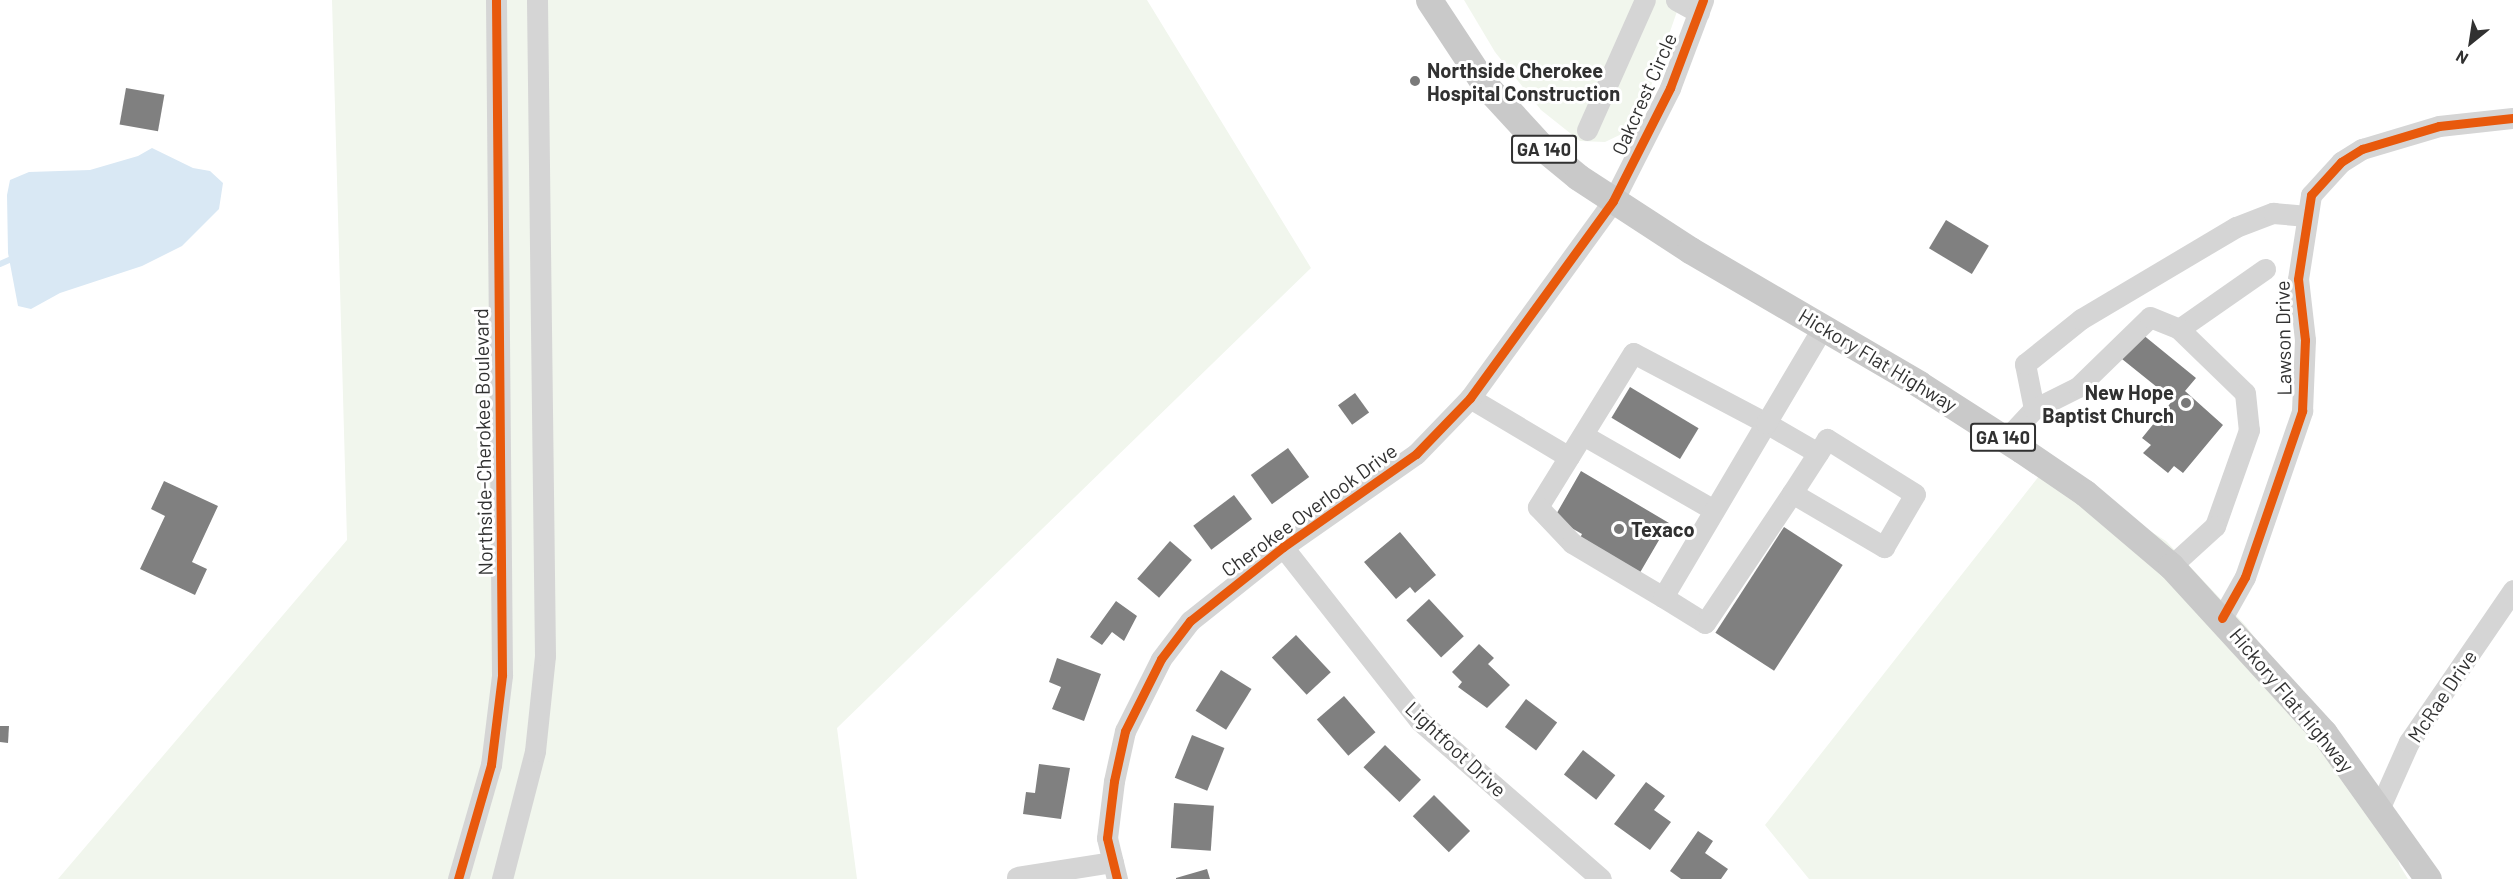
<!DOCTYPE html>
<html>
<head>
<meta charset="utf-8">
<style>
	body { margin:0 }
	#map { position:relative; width:2513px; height:879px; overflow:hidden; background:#fff; font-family:Barlow,sans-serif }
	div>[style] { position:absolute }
	.green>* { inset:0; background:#f1f6ed }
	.water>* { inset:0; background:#d9e8f4 }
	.stream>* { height:6px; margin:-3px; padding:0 3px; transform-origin:3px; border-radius:3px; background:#d9e8f4 }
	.building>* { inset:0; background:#808080; transform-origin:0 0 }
	.minor>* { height:21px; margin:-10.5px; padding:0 10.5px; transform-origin:10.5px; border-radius:10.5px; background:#d5d5d5 }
	.major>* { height:27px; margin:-13.5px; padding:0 13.5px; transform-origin:13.5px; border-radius:13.5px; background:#c9c9c9 }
	.cycleway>* { height:9px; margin:-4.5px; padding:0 4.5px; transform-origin:4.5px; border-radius:4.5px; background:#e8590c }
	.dots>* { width:16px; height:16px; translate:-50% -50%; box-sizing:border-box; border:3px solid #fff; border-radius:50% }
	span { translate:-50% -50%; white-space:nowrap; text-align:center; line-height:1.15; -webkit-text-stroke:6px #fff; paint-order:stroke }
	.shield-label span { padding:2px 4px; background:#fff; border:2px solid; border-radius:4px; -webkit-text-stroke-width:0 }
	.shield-label { font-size:18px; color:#313131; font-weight:700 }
	.poi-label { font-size:20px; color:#313131; font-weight:700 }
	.left { translate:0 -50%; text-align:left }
	.right { translate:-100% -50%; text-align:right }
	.street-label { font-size:20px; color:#313131 }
	.north { position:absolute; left:2441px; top:12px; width:60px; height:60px; -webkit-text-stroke:4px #fff; paint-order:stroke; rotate:210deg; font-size:16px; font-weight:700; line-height:24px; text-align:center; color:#313131 }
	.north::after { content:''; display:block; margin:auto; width:21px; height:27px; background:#313131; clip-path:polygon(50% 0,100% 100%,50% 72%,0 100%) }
</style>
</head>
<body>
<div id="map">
	<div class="green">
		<div style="clip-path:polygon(332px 0,1147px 0,1311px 268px,837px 728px,857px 879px,58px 879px,347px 540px)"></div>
		<div style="clip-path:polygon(1464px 0,1681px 0,1644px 106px,1628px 131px,1605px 142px,1580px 141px,1541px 110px,1495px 52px)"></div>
		<div style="clip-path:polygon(2047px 466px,2166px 541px,2246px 626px,2380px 807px,2400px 866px,2408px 879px,1809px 879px,1765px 825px)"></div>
	</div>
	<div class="water">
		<div style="clip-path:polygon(152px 148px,193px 168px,210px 171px,223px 183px,219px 209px,182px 246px,142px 266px,60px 293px,31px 309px,18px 306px,8px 253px,7px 195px,10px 180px,29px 172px,90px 170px,138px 156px)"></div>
	</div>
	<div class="stream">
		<div style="left:0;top:264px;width:10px;rotate:-24deg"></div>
	</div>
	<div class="building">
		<div style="left:126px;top:88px;width:39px;height:37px;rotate:10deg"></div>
		<div style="left:1946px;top:220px;width:50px;height:33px;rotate:31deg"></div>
		<div style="clip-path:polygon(2142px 334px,2196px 378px,2185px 391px,2223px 425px,2183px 473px,2174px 466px,2168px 473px,2143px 453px,2151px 445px,2142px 438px,2173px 400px,2122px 359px)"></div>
		<div style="left:1630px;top:387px;width:80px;height:36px;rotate:31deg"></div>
		<div style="left:1355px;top:393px;width:24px;height:21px;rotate:54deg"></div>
		<div style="left:1288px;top:448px;width:36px;height:46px;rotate:54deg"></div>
		<div style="clip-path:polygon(1581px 471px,1669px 523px,1638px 576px,1579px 540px,1582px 534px,1554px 518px)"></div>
		<div style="clip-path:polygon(164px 481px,218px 506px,192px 562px,207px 569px,195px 595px,140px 569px,165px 516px,151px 509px)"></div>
		<div style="left:1234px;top:495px;width:30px;height:51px;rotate:53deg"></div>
		<div style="left:1784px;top:527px;width:70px;height:126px;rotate:33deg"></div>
		<div style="clip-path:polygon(1400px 532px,1436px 575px,1415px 593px,1410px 587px,1396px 599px,1364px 562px)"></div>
		<div style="left:1170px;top:541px;width:29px;height:50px;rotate:41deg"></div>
		<div style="left:1429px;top:599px;width:51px;height:31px;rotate:47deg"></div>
		<div style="clip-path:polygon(1116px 601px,1137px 616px,1124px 641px,1112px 632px,1102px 645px,1090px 637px)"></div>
		<div style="left:1296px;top:635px;width:51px;height:33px;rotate:47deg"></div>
		<div style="clip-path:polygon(1479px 644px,1494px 658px,1488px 664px,1510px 685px,1487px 708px,1458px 687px,1462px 682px,1452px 672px)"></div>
		<div style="clip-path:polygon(1057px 658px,1101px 674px,1084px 721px,1052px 709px,1061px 687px,1049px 682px)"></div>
		<div style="left:1221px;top:670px;width:36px;height:48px;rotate:32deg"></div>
		<div style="left:1344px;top:696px;width:48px;height:36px;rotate:49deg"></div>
		<div style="left:1526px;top:699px;width:39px;height:35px;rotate:37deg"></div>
		<div style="clip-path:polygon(0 726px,9px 726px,8px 743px,0 742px)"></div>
		<div style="left:1192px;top:735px;width:35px;height:46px;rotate:22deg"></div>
		<div style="left:1385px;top:745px;width:50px;height:31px;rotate:44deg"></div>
		<div style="left:1583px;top:750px;width:41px;height:31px;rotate:38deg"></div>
		<div style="clip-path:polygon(1039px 764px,1070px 768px,1061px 819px,1023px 814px,1026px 792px,1035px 793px)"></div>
		<div style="clip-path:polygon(1646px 782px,1665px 796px,1654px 810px,1671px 822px,1650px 850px,1614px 824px)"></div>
		<div style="left:1434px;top:795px;width:51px;height:30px;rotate:45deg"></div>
		<div style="left:1174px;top:803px;width:40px;height:45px;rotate:4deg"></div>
		<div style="clip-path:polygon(1698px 831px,1713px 841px,1705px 853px,1728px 869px,1721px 879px,1681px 879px,1670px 871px)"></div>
		<div style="clip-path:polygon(1207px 869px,1210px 879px,1176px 879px,1176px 878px)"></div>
	</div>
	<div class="minor">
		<div style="left:1676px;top:0;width:26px;rotate:29deg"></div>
		<div style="left:1587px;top:130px;width:142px;rotate:-66deg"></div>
		<div style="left:2179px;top:329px;width:105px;rotate:-34.9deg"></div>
		<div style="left:1470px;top:398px;width:115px;rotate:30.8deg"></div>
		<div style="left:2034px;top:409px;width:46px;rotate:-101.3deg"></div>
		<div style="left:2025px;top:364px;width:72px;rotate:-38.8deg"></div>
		<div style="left:2081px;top:319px;width:180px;rotate:-30.7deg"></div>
		<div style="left:2236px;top:227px;width:40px;rotate:-21deg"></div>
		<div style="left:2273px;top:213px;width:34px;rotate:5deg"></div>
		<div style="left:1583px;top:435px;width:151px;rotate:29.8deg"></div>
		<div style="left:2006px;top:439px;width:41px;rotate:-47deg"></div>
		<div style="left:2034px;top:409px;width:49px;rotate:-26.6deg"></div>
		<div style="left:2078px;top:387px;width:100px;rotate:-44.2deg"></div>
		<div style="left:2150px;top:317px;width:31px;rotate:22deg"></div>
		<div style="left:2179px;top:329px;width:92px;rotate:44.1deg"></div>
		<div style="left:2245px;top:393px;width:37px;rotate:84deg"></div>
		<div style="left:2249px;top:430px;width:102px;rotate:109.5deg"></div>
		<div style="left:2215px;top:526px;width:59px;rotate:137.7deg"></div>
		<div style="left:1818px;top:453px;width:60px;rotate:-150deg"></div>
		<div style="left:1766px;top:423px;width:150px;rotate:-152.2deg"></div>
		<div style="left:1633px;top:353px;width:181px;rotate:121.7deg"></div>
		<div style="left:1538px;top:507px;width:50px;rotate:46.6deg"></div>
		<div style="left:1572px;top:543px;width:106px;rotate:30.7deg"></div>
		<div style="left:1663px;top:597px;width:202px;rotate:-59.4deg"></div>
		<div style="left:1766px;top:423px;width:112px;rotate:-59.3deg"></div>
		<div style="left:1283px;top:547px;width:221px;rotate:51.8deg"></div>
		<div style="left:1420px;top:721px;width:240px;rotate:41.1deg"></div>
		<div style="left:1663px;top:597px;width:49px;rotate:31.8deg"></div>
		<div style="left:1705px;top:623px;width:156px;rotate:-56.2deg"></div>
		<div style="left:1792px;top:493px;width:107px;rotate:30.4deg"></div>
		<div style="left:1884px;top:547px;width:61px;rotate:-59.7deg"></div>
		<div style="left:1915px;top:494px;width:104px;rotate:-148deg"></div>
		<div style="left:1827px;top:439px;width:64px;rotate:122.9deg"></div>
		<div style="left:2222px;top:618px;width:47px;rotate:-60.7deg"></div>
		<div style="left:2245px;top:577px;width:176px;rotate:-71deg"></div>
		<div style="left:2302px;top:411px;width:71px;rotate:-87.6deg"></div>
		<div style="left:2305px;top:340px;width:61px;rotate:-96.5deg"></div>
		<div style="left:2298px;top:279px;width:85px;rotate:-81.2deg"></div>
		<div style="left:2311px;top:195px;width:45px;rotate:-47.7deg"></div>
		<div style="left:2341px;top:162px;width:25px;rotate:-32deg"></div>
		<div style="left:2362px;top:149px;width:80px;rotate:-16.6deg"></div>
		<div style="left:2439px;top:126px;width:74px;rotate:-6.2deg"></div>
		<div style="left:2380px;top:807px;width:71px;rotate:-66deg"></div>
		<div style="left:2409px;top:742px;width:184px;rotate:-55.6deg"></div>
		<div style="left:1017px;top:877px;width:97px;rotate:-8.9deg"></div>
		<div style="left:458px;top:879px;width:119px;rotate:-73.9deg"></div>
		<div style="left:491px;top:765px;width:91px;rotate:-83deg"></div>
		<div style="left:502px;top:675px;width:675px;rotate:-90.51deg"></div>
		<div style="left:502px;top:879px;width:132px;rotate:-75.5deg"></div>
		<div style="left:535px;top:751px;width:96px;rotate:-84deg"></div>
		<div style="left:545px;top:656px;width:656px;rotate:-90.7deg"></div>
		<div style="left:1117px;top:879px;width:42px;rotate:-103.7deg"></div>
		<div style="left:1107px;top:838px;width:57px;rotate:-83deg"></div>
		<div style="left:1114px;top:781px;width:51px;rotate:-77.6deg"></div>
		<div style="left:1125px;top:731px;width:80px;rotate:-63.4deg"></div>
		<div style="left:1161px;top:659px;width:48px;rotate:-52.7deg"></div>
		<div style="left:1190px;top:621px;width:119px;rotate:-38.5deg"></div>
		<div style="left:1283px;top:547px;width:162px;rotate:-35deg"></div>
		<div style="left:1416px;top:454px;width:78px;rotate:-46deg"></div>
		<div style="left:1470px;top:398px;width:243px;rotate:-54deg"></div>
		<div style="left:1613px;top:201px;width:127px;rotate:-63.2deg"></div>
		<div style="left:1670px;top:88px;width:94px;rotate:-69.4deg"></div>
	</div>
	<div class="major">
		<div style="left:1429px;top:0;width:102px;rotate:56.6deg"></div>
		<div style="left:1485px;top:85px;width:86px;rotate:47.4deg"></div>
		<div style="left:1543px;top:148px;width:45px;rotate:39.6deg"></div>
		<div style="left:1578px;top:177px;width:134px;rotate:33.1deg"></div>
		<div style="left:1690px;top:250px;width:265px;rotate:30.3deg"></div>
		<div style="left:1919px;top:384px;width:122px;rotate:32.7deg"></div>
		<div style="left:2022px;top:450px;width:76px;rotate:34.3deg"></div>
		<div style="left:2085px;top:493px;width:113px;rotate:40.3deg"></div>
		<div style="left:2171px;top:566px;width:226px;rotate:47.5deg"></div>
		<div style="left:2324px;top:733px;width:179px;rotate:54.5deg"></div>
	</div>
	<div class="cycleway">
		<div style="left:2222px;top:618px;width:47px;rotate:-60.7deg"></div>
		<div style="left:2245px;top:577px;width:176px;rotate:-71deg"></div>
		<div style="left:2302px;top:411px;width:71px;rotate:-87.6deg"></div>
		<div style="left:2305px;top:340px;width:61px;rotate:-96.5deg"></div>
		<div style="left:2298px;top:279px;width:85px;rotate:-81.2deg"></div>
		<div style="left:2311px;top:195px;width:45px;rotate:-47.7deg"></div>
		<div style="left:2341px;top:162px;width:25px;rotate:-32deg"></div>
		<div style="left:2362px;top:149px;width:80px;rotate:-16.6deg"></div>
		<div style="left:2439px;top:126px;width:74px;rotate:-6.2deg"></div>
		<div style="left:458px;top:879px;width:119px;rotate:-73.9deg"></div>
		<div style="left:491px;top:765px;width:91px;rotate:-83deg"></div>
		<div style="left:502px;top:675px;width:675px;rotate:-90.51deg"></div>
		<div style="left:1117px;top:879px;width:42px;rotate:-103.7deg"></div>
		<div style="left:1107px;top:838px;width:57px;rotate:-83deg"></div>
		<div style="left:1114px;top:781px;width:51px;rotate:-77.6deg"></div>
		<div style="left:1125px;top:731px;width:80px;rotate:-63.4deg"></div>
		<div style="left:1161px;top:659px;width:48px;rotate:-52.7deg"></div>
		<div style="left:1190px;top:621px;width:119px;rotate:-38.5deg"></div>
		<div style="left:1283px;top:547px;width:162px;rotate:-35deg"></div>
		<div style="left:1416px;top:454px;width:78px;rotate:-46deg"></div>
		<div style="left:1470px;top:398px;width:243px;rotate:-54deg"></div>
		<div style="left:1613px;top:201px;width:127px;rotate:-63.2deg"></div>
		<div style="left:1670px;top:88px;width:94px;rotate:-69.4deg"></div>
	</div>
	<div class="dots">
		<div style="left:1415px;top:81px;background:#797979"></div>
		<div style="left:2186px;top:403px;background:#797979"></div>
		<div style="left:1619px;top:529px;background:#797979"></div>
	</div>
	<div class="shield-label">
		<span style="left:1544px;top:149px">GA 140</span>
		<span style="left:2003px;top:437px">GA 140</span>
	</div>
	<div class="poi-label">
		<span class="left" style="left:1427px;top:82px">Northside Cherokee<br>Hospital Construction</span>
		<span class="right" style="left:2174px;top:404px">New Hope<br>Baptist Church</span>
		<span class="left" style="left:1631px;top:529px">Texaco</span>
	</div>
	<div class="street-label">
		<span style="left:1644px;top:94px;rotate:-66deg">Oakcrest Circle</span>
		<span style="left:2283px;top:338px;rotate:-91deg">Lawson Drive</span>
		<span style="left:1878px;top:360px;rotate:31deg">Hickory Flat Highway</span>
		<span style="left:483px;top:442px;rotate:-91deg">Northside-Cherokee Boulevard</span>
		<span style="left:1309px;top:510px;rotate:-36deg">Cherokee Overlook Drive</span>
		<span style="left:2442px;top:696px;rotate:-56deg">McRae Drive</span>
		<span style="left:2292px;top:700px;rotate:50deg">Hickory Flat Highway</span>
		<span style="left:1456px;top:749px;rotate:43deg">Lightfoot Drive</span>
	</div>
	<div class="north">N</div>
</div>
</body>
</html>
